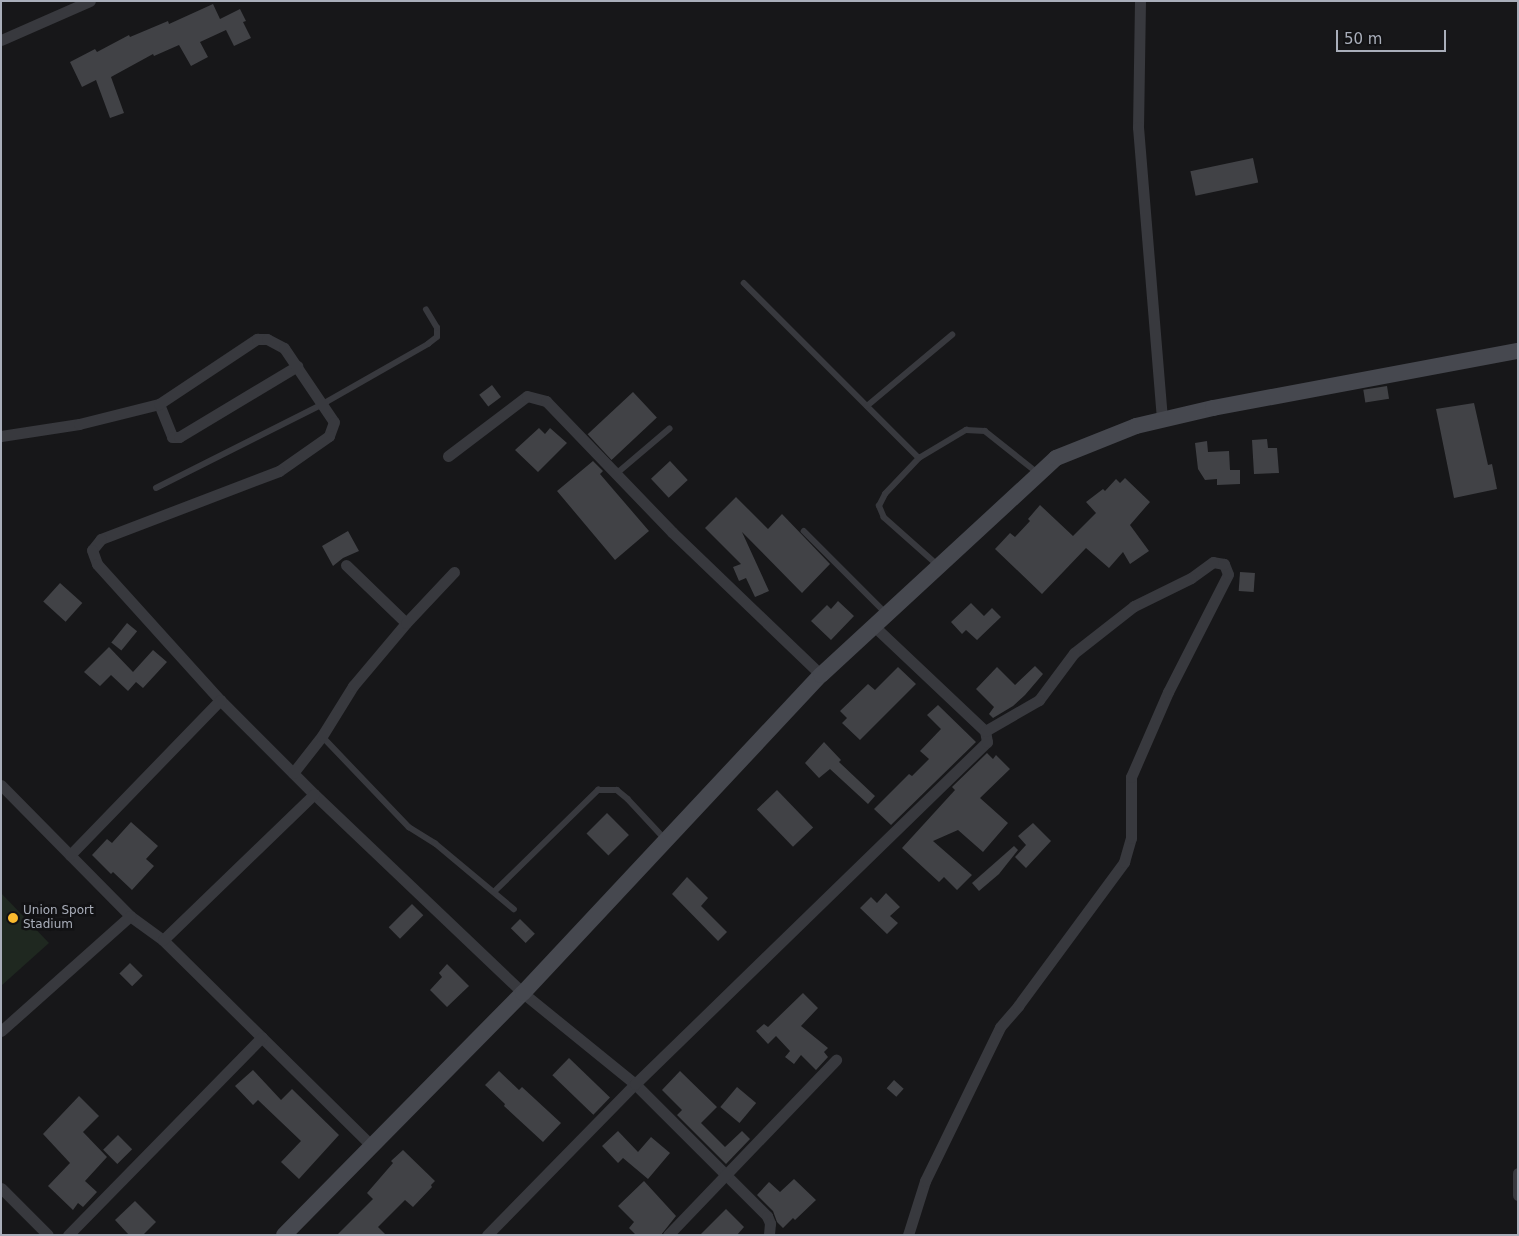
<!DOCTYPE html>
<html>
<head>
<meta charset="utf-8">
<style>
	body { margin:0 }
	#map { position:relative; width:1519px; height:1236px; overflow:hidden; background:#171719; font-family:"DejaVu Sans",sans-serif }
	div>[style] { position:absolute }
	.green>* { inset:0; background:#1f2820 }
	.building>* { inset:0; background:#414246; transform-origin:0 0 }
	.lane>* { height:5.5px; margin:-2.75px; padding:0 2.75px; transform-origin:2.75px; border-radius:2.75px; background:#38393e }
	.street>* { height:11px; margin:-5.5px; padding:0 5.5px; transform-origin:5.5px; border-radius:5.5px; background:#38393e }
	.secondary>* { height:16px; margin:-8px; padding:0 8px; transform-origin:8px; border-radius:8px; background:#46484f }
	.dots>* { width:14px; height:14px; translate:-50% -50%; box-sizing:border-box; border:2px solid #121214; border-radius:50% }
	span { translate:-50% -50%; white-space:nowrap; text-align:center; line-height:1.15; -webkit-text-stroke:5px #121214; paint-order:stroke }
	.poi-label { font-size:12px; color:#a9aeba }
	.left { translate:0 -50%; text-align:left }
	.frame { position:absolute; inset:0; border:2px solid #a9aeba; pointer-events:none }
	.scale { position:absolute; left:1336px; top:30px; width:110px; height:22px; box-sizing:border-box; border:2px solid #a9aeba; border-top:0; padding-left:6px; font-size:15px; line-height:18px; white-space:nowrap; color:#a9aeba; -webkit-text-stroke:4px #121214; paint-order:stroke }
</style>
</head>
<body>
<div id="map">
	<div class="green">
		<div style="clip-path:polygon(1px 893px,49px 943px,1px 986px)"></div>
	</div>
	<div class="building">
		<div style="clip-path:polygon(213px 4px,220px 19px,240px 9px,246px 21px,243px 22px,251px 38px,234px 46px,226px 30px,200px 42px,208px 57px,191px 66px,179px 45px,154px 56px,153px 54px,111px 77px,124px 113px,110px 118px,96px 80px,82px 87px,70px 62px,95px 49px,97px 52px,129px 35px,130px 37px,168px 21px,169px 24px)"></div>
		<div style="left:1253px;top:158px;width:25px;height:64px;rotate:78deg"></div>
		<div style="left:492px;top:385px;width:15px;height:16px;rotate:53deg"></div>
		<div style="left:1387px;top:386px;width:13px;height:24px;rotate:81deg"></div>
		<div style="left:633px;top:392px;width:35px;height:62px;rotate:47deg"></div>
		<div style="clip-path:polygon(1474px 403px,1488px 465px,1492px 464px,1497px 489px,1454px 498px,1436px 409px)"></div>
		<div style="clip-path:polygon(539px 428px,545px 434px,550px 428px,567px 443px,538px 472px,515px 450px)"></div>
		<div style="clip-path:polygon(1267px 439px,1268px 448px,1277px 448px,1279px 473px,1254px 474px,1252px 440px)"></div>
		<div style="clip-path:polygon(1207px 441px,1208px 452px,1229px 451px,1230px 470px,1240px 470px,1240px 484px,1217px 485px,1217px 479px,1205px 480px,1198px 469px,1195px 443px)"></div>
		<div style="clip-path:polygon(593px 461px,603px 471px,600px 474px,649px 531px,615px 560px,557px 491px)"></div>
		<div style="left:670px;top:461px;width:26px;height:26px;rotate:47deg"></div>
		<div style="clip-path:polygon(1125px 478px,1150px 502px,1130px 525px,1149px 551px,1130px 564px,1123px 552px,1109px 568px,1086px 548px,1042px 594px,995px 549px,1010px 533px,1015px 537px,1030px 521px,1028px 519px,1040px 505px,1073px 536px,1096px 513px,1086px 502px,1103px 489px,1105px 491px,1116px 479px,1120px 483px)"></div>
		<div style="clip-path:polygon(736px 497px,768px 529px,782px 514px,830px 564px,802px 593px,742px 532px,769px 591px,755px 597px,746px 578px,739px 581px,733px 567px,741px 564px,705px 528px)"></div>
		<div style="clip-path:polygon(348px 531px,359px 551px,343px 558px,333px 566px,322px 546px)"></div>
		<div style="left:1240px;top:572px;width:15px;height:19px;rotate:4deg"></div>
		<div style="left:60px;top:583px;width:30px;height:25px;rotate:42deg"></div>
		<div style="clip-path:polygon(838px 601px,854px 616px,831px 640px,811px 621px,827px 605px,831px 609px)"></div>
		<div style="clip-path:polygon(971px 603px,984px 616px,992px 608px,1001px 617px,977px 640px,966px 630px,962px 634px,951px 622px)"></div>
		<div style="left:127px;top:623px;width:13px;height:25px;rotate:39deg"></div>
		<div style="clip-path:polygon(109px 647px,133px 672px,153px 650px,167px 662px,143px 688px,136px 682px,128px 691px,111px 675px,100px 686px,84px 672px)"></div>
		<div style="clip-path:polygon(1035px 666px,1043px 674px,1025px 695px,1013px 706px,993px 718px,989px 714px,994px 707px,976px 689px,997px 667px,1015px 685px)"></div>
		<div style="clip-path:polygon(898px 667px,916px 684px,860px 740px,842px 723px,847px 718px,840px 711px,868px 684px,875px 690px)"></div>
		<div style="clip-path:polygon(938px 705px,976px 742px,891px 825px,874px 809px,909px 774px,912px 776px,929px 759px,920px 751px,941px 729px,927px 715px)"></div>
		<div style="clip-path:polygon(824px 742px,841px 760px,839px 762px,875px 796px,868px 804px,830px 769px,819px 778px,805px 763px)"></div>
		<div style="clip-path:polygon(987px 753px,993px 759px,996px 755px,1010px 769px,980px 798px,1008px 823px,983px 852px,958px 830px,933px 841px,972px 875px,957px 890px,944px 877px,939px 882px,902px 848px,955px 790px,952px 787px)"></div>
		<div style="left:777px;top:790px;width:52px;height:28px;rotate:46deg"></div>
		<div style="left:607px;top:813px;width:31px;height:29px;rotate:45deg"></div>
		<div style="clip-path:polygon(131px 822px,158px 846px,146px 859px,154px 866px,132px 890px,113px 872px,111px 874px,92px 855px,107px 839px,112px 843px)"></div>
		<div style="clip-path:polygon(1033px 823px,1051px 841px,1026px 868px,1015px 857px,1026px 845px,1018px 836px)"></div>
		<div style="clip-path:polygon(1014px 846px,1018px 850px,999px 874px,979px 891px,972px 883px)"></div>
		<div style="clip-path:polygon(687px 877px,708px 898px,701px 906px,727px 932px,718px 941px,672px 894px)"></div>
		<div style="clip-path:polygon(886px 893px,900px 907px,890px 916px,898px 923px,887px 934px,860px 908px,871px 897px,877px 903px)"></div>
		<div style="left:412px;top:904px;width:16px;height:33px;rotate:45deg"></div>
		<div style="left:520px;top:919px;width:21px;height:13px;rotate:45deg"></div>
		<div style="left:130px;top:963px;width:18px;height:15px;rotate:45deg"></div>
		<div style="clip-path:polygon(447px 964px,469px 986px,447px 1007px,430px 990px,442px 977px,439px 973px)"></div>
		<div style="clip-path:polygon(803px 993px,818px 1008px,801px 1026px,828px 1048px,824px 1052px,828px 1057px,816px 1070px,801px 1055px,794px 1064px,785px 1057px,790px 1051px,776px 1036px,768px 1044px,756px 1031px,764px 1024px,768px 1027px)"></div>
		<div style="left:569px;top:1058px;width:57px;height:24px;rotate:44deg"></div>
		<div style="clip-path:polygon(253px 1070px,281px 1100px,292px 1089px,339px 1135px,299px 1179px,281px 1162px,301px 1141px,258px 1100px,253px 1105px,235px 1086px)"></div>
		<div style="clip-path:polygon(499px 1071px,519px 1090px,522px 1087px,561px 1123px,543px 1142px,504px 1106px,505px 1104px,485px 1085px)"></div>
		<div style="clip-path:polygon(680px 1071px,717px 1107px,701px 1123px,725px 1147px,742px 1131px,750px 1139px,726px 1164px,677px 1115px,682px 1110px,662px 1090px)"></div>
		<div style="left:894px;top:1080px;width:13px;height:11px;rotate:42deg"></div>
		<div style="left:737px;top:1087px;width:25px;height:26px;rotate:40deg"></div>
		<div style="clip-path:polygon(79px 1096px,99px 1116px,83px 1132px,107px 1157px,85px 1181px,97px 1192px,83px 1207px,78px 1203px,73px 1210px,48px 1186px,70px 1163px,43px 1134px)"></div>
		<div style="clip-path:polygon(618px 1131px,638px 1152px,651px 1137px,670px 1153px,648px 1179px,623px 1158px,618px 1163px,602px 1146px)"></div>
		<div style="left:118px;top:1135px;width:20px;height:21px;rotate:45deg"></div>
		<div style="clip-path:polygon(403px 1150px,435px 1181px,431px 1185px,432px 1187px,413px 1207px,405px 1200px,378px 1227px,386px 1235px,337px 1235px,373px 1199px,367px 1193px,393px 1163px,391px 1161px)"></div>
		<div style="clip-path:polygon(794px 1179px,816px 1200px,795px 1220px,793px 1218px,783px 1228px,777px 1222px,773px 1211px,757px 1195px,769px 1182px,780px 1192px)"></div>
		<div style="clip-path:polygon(644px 1181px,676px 1216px,661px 1235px,636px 1235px,629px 1228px,634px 1222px,618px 1206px)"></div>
		<div style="clip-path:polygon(135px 1201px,156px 1222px,143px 1235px,129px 1235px,115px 1220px)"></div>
		<div style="clip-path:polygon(726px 1209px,744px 1227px,737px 1235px,700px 1235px)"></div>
	</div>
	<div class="lane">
		<div style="left:744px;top:283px;width:247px;rotate:45deg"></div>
		<div style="left:867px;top:406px;width:111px;rotate:-39.9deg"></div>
		<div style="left:616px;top:474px;width:70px;rotate:-40.3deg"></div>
		<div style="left:156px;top:488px;width:187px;rotate:-26.7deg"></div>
		<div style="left:323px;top:404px;width:121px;rotate:-29.7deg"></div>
		<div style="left:428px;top:344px;width:11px;rotate:-38deg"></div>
		<div style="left:437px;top:337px;width:9px;rotate:-90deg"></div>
		<div style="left:437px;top:328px;width:21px;rotate:-121deg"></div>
		<div style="left:804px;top:531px;width:116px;rotate:45deg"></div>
		<div style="left:937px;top:565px;width:71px;rotate:-138.4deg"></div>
		<div style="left:884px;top:518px;width:13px;rotate:-113deg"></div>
		<div style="left:879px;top:506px;width:13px;rotate:-63deg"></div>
		<div style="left:885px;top:494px;width:50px;rotate:-46.6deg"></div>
		<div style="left:919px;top:458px;width:55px;rotate:-30.8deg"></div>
		<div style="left:966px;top:430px;width:19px;rotate:3deg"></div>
		<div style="left:985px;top:431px;width:68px;rotate:38.4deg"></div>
		<div style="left:322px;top:736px;width:126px;rotate:46.3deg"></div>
		<div style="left:409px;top:827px;width:31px;rotate:32deg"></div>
		<div style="left:435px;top:843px;width:103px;rotate:39.9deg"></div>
		<div style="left:494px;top:892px;width:146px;rotate:-44.4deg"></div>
		<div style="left:598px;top:790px;width:19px"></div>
		<div style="left:617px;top:790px;width:14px;rotate:39deg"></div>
		<div style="left:628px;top:799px;width:54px;rotate:47.2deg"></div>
	</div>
	<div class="street">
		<div style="left:1140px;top:1px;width:126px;rotate:90.9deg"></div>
		<div style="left:1138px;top:127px;width:294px;rotate:85.3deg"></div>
		<div style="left:1px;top:40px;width:97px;rotate:-23.7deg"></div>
		<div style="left:159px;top:404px;width:35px;rotate:68deg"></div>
		<div style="left:172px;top:437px;width:7px"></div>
		<div style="left:179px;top:437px;width:138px;rotate:-31deg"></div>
		<div style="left:1px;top:436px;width:79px;rotate:-8.7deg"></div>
		<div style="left:79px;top:424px;width:82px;rotate:-14deg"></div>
		<div style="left:159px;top:404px;width:118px;rotate:-33.6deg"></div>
		<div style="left:257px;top:339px;width:10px"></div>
		<div style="left:267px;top:339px;width:19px;rotate:28deg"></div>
		<div style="left:284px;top:348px;width:89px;rotate:56deg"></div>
		<div style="left:334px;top:422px;width:15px;rotate:110deg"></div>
		<div style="left:329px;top:436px;width:61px;rotate:145deg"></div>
		<div style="left:279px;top:471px;width:191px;rotate:159.1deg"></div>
		<div style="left:101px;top:539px;width:14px;rotate:129deg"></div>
		<div style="left:92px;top:550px;width:15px;rotate:70deg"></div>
		<div style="left:97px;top:564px;width:183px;rotate:47.9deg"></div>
		<div style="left:220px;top:700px;width:133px;rotate:45deg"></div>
		<div style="left:314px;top:794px;width:289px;rotate:43.6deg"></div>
		<div style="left:523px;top:993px;width:144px;rotate:39.1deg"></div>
		<div style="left:635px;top:1084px;width:187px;rotate:45deg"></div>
		<div style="left:767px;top:1216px;width:8px;rotate:67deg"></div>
		<div style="left:770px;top:1223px;width:12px;rotate:95deg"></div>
		<div style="left:448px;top:456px;width:99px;rotate:-37.2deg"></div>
		<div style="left:527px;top:396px;width:20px;rotate:15deg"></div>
		<div style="left:546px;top:401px;width:182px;rotate:46.1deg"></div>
		<div style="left:672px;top:532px;width:207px;rotate:43.8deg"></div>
		<div style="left:346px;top:565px;width:83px;rotate:44deg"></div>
		<div style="left:293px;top:773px;width:47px;rotate:-51.9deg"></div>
		<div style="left:322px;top:736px;width:59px;rotate:-58.2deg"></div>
		<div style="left:353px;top:686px;width:82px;rotate:-49.9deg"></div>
		<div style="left:406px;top:623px;width:70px;rotate:-46.7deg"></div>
		<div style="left:1px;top:785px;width:184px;rotate:45.4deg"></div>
		<div style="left:130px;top:916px;width:41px;rotate:36deg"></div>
		<div style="left:163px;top:940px;width:293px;rotate:44.6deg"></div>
		<div style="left:70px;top:855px;width:216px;rotate:-45.9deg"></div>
		<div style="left:163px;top:940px;width:210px;rotate:-44deg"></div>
		<div style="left:1px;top:1031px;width:173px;rotate:-41.7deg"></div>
		<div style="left:1518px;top:1173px;width:22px;rotate:90deg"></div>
		<div style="left:1px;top:1188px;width:66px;rotate:45deg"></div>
		<div style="left:68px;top:1235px;width:277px;rotate:-45.6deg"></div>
		<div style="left:487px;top:1235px;width:211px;rotate:-45.6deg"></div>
		<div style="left:635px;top:1084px;width:491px;rotate:-44.2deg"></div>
		<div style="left:987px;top:742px;width:11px;rotate:-100deg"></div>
		<div style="left:985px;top:731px;width:154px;rotate:-136.6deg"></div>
		<div style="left:668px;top:1235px;width:243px;rotate:-46.2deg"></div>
		<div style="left:908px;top:1235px;width:57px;rotate:-72.5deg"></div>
		<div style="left:925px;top:1181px;width:171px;rotate:-64deg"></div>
		<div style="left:1000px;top:1027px;width:28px;rotate:-49deg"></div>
		<div style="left:1018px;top:1006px;width:179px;rotate:-53.6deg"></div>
		<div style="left:1124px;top:862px;width:25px;rotate:-74deg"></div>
		<div style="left:1131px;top:838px;width:61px;rotate:-90deg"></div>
		<div style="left:1131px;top:777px;width:93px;rotate:-66.5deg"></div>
		<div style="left:1168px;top:692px;width:132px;rotate:-63deg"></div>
		<div style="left:1228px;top:574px;width:11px;rotate:-112deg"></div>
		<div style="left:1224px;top:564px;width:11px;rotate:-170deg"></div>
		<div style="left:1213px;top:562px;width:27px;rotate:144deg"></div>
		<div style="left:1191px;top:578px;width:64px;rotate:153.8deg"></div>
		<div style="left:1134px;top:606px;width:76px;rotate:141.9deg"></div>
		<div style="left:1074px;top:653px;width:59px;rotate:126.7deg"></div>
		<div style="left:1039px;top:700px;width:62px;rotate:150.1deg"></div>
	</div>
	<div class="secondary">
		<div style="left:284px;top:1235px;width:340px;rotate:-45.4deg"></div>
		<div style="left:523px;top:993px;width:436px;rotate:-46.9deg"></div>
		<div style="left:821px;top:675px;width:320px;rotate:-42.7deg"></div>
		<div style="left:1056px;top:458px;width:86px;rotate:-21.8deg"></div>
		<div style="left:1136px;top:426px;width:79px;rotate:-13.2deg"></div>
		<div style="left:1213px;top:408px;width:310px;rotate:-10.6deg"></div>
	</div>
	<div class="dots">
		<div style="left:13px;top:918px;background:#faba2e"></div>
	</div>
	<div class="poi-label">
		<span class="left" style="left:23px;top:918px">Union Sport<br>Stadium</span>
	</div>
	<div class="frame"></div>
	<div class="scale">50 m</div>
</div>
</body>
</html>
